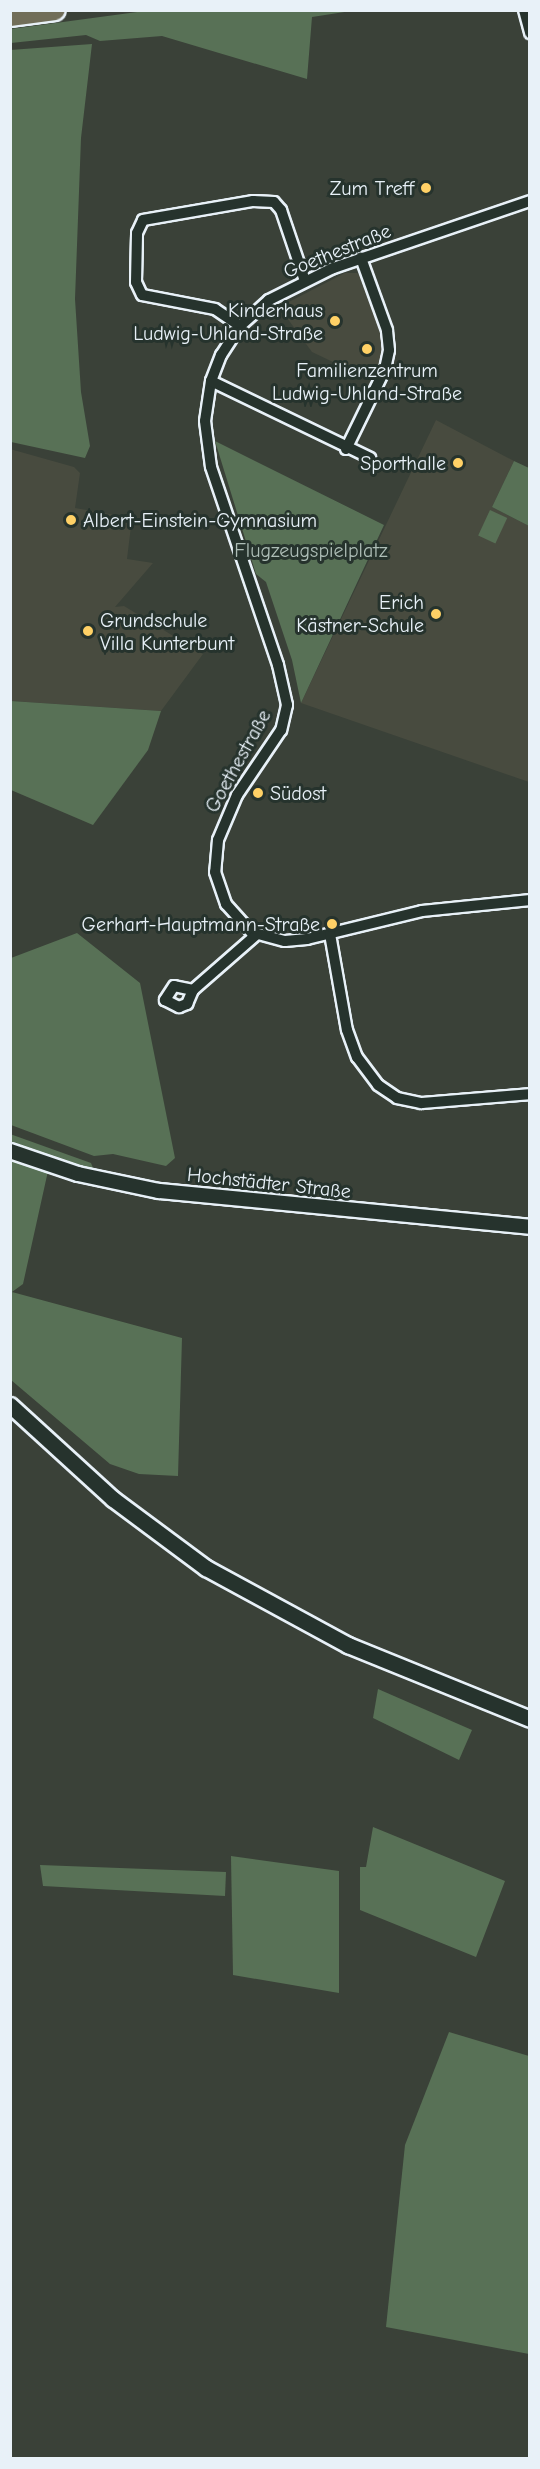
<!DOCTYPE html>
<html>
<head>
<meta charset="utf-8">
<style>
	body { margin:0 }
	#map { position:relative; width:540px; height:2469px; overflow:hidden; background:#3a4138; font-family:"Comic Neue",sans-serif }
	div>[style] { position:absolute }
	.built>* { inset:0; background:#484b3f }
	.green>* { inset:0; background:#587156; transform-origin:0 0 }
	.roads { filter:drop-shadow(2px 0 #e8f1f8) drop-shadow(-2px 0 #e8f1f8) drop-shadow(0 2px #e8f1f8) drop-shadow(0 -2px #e8f1f8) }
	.minor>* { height:10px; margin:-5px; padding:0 5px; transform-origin:5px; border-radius:5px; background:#26332d }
	.tertiary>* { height:14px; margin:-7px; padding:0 7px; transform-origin:7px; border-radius:7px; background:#26332d }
	.secondary>* { height:15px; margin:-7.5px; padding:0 7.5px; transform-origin:7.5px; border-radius:7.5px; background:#26332d }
	.motorway>* { height:20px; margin:-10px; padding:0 10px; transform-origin:10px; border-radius:10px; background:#716e59 }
	.dots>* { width:16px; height:16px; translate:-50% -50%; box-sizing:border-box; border:3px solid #26332d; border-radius:50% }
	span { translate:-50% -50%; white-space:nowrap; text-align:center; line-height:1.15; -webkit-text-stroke:6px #26332d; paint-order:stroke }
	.poi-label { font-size:20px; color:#e8f1f8 }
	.right { translate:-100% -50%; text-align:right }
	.left { translate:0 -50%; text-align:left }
	.street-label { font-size:20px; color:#e8f1f8 }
	.park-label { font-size:20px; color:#aebeb7 }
	.frame { position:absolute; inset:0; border:12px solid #e8f1f8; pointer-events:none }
</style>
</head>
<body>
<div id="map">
	<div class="built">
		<div style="clip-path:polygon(345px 273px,357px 273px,364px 279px,382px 330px,382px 365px,373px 381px,312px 352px,279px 307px)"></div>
		<div style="clip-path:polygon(436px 420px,514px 461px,492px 507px,529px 526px,529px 782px,301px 703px)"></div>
		<div style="clip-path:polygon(10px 449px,74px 467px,80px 473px,75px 508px,132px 518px,127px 559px,153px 563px,115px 607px,124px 606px,203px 654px,161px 711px,11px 701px)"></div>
	</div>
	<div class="green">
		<div style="clip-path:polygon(152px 10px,351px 10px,351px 11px,312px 17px,307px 79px,162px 36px,100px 41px,86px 35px,11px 43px,11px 29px)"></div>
		<div style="clip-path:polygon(92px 44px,81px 138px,75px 299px,81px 392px,90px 446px,85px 458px,11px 442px,10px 50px)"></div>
		<div style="clip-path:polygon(215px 441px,384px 525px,301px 703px,292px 660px,266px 582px,256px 574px)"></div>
		<div style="clip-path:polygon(514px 461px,529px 468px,529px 526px,492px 507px)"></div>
		<div style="left:490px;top:510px;width:19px;height:28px;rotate:25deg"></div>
		<div style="clip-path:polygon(10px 701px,11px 701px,161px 711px,148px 750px,93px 825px,11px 790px)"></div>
		<div style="clip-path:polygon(77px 933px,140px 983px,175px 1158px,166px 1166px,113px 1154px,94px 1156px,11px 1125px,11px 958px)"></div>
		<div style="clip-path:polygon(10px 1134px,91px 1163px,95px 1173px,11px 1146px)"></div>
		<div style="clip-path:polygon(11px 1157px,48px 1171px,23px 1284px,12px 1292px,182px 1338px,178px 1476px,139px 1474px,110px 1464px,11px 1380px)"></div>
		<div style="left:175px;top:1184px;width:356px;height:6px;rotate:6deg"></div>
		<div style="clip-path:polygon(378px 1689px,472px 1730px,459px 1760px,373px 1718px)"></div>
		<div style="clip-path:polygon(373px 1827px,505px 1881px,476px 1957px,360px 1910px,360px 1867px,366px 1867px)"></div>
		<div style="clip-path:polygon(231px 1856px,339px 1871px,339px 1993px,233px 1975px)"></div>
		<div style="clip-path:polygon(40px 1865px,226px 1872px,225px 1896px,43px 1886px)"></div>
		<div style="clip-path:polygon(449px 2032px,529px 2056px,529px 2354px,386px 2327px,405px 2145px)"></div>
	</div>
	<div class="roads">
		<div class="minor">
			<div style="left:524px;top:10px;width:24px;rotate:75deg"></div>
			<div style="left:530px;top:201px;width:208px;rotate:161.2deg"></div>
			<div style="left:333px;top:268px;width:72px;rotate:153.4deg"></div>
			<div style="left:269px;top:300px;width:39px;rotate:138deg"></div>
			<div style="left:240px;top:326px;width:35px;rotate:123deg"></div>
			<div style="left:221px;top:355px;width:28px;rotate:111deg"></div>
			<div style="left:211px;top:381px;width:40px;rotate:98.5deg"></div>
			<div style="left:205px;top:421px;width:46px;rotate:82.6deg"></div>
			<div style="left:211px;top:467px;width:209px;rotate:71.3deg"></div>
			<div style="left:278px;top:665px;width:41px;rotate:77.3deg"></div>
			<div style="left:287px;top:705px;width:26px;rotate:103deg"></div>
			<div style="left:281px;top:730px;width:78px;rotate:124.1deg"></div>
			<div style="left:237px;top:795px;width:49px;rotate:112.9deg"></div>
			<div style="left:218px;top:840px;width:32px;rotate:95deg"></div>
			<div style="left:215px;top:872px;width:34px;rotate:71deg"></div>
			<div style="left:226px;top:904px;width:38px;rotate:48deg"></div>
			<div style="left:251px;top:932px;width:35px;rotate:15deg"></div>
			<div style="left:285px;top:941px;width:22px;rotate:-5deg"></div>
			<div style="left:307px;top:939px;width:118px;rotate:-13.7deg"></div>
			<div style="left:422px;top:911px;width:109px;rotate:-5.8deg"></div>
			<div style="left:240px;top:326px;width:30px;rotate:-146deg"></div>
			<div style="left:215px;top:309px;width:74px;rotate:-169.1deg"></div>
			<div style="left:142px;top:295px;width:14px;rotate:-115deg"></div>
			<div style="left:136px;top:282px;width:49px;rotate:-88.8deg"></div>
			<div style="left:137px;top:233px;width:14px;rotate:-65deg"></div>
			<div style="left:143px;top:220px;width:112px;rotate:-9.8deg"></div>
			<div style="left:253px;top:201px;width:21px;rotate:3deg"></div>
			<div style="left:274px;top:202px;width:11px;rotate:49deg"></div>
			<div style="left:281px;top:210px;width:75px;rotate:71.3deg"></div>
			<div style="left:211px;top:381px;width:177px;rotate:25.8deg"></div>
			<div style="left:346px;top:449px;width:89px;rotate:-64deg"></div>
			<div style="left:385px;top:369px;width:19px;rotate:-78deg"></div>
			<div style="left:389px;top:350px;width:20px;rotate:-96deg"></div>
			<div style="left:387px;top:330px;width:77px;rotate:-109.9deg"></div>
			<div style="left:330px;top:934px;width:97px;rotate:80deg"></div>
			<div style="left:347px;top:1030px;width:29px;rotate:70deg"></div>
			<div style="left:357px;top:1057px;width:35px;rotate:53deg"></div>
			<div style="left:378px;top:1085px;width:23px;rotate:34deg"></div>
			<div style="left:397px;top:1098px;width:25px;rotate:12deg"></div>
			<div style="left:421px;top:1103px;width:109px;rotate:-4.7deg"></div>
			<div style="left:193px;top:990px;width:19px;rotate:-168deg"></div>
			<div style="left:174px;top:986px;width:17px;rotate:123deg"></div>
			<div style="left:165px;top:1000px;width:16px;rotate:27deg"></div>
			<div style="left:179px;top:1007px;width:9px;rotate:-21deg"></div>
			<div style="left:187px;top:1004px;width:15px;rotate:-67deg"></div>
			<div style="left:193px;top:990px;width:84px;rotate:-41.1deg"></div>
		</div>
		<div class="tertiary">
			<div style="left:10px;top:1151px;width:72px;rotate:18.7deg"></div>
			<div style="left:78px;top:1174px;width:83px;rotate:11.9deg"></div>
			<div style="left:159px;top:1191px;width:373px;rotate:5.5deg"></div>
		</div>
		<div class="secondary">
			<div style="left:10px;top:1405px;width:139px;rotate:42.4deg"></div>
			<div style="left:113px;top:1499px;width:116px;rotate:36.6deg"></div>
			<div style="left:206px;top:1568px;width:162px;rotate:28.5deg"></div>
			<div style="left:348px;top:1645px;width:196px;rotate:22.1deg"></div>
		</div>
		<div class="motorway">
			<div style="left:10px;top:16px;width:45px;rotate:-7.6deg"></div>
		</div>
	</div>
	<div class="dots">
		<div style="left:426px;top:188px;background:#ffd166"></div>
		<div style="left:335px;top:321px;background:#ffd166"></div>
		<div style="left:367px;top:349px;background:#ffd166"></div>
		<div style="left:458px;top:463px;background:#ffd166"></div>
		<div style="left:71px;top:520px;background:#ffd166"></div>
		<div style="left:436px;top:614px;background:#ffd166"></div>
		<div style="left:88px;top:631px;background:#ffd166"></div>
		<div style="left:258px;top:793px;background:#ffd166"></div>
		<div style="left:332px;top:924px;background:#ffd166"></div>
	</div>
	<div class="poi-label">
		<span class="right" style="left:414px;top:188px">Zum Treff</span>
		<span class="right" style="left:323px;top:322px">Kinderhaus<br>Ludwig-Uhland-Straße</span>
		<span style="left:367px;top:382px">Familienzentrum<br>Ludwig-Uhland-Straße</span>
		<span class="right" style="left:446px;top:463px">Sporthalle</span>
		<span class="left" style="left:83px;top:520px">Albert-Einstein-Gymnasium</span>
		<span class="right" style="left:424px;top:614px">Erich<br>Kästner-Schule</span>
		<span class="left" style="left:100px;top:632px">Grundschule<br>Villa Kunterbunt</span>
		<span class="left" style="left:270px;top:793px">Südost</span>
		<span class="right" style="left:320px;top:924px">Gerhart-Hauptmann-Straße</span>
	</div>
	<div class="street-label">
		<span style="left:337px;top:251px;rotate:-22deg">Goethestraße</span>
		<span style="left:238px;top:761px;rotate:-61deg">Goethestraße</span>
		<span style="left:269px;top:1183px;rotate:6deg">Hochstädter Straße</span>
	</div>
	<div class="park-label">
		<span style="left:311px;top:550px">Flugzeugspielplatz</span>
	</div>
	<div class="frame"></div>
</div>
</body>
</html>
